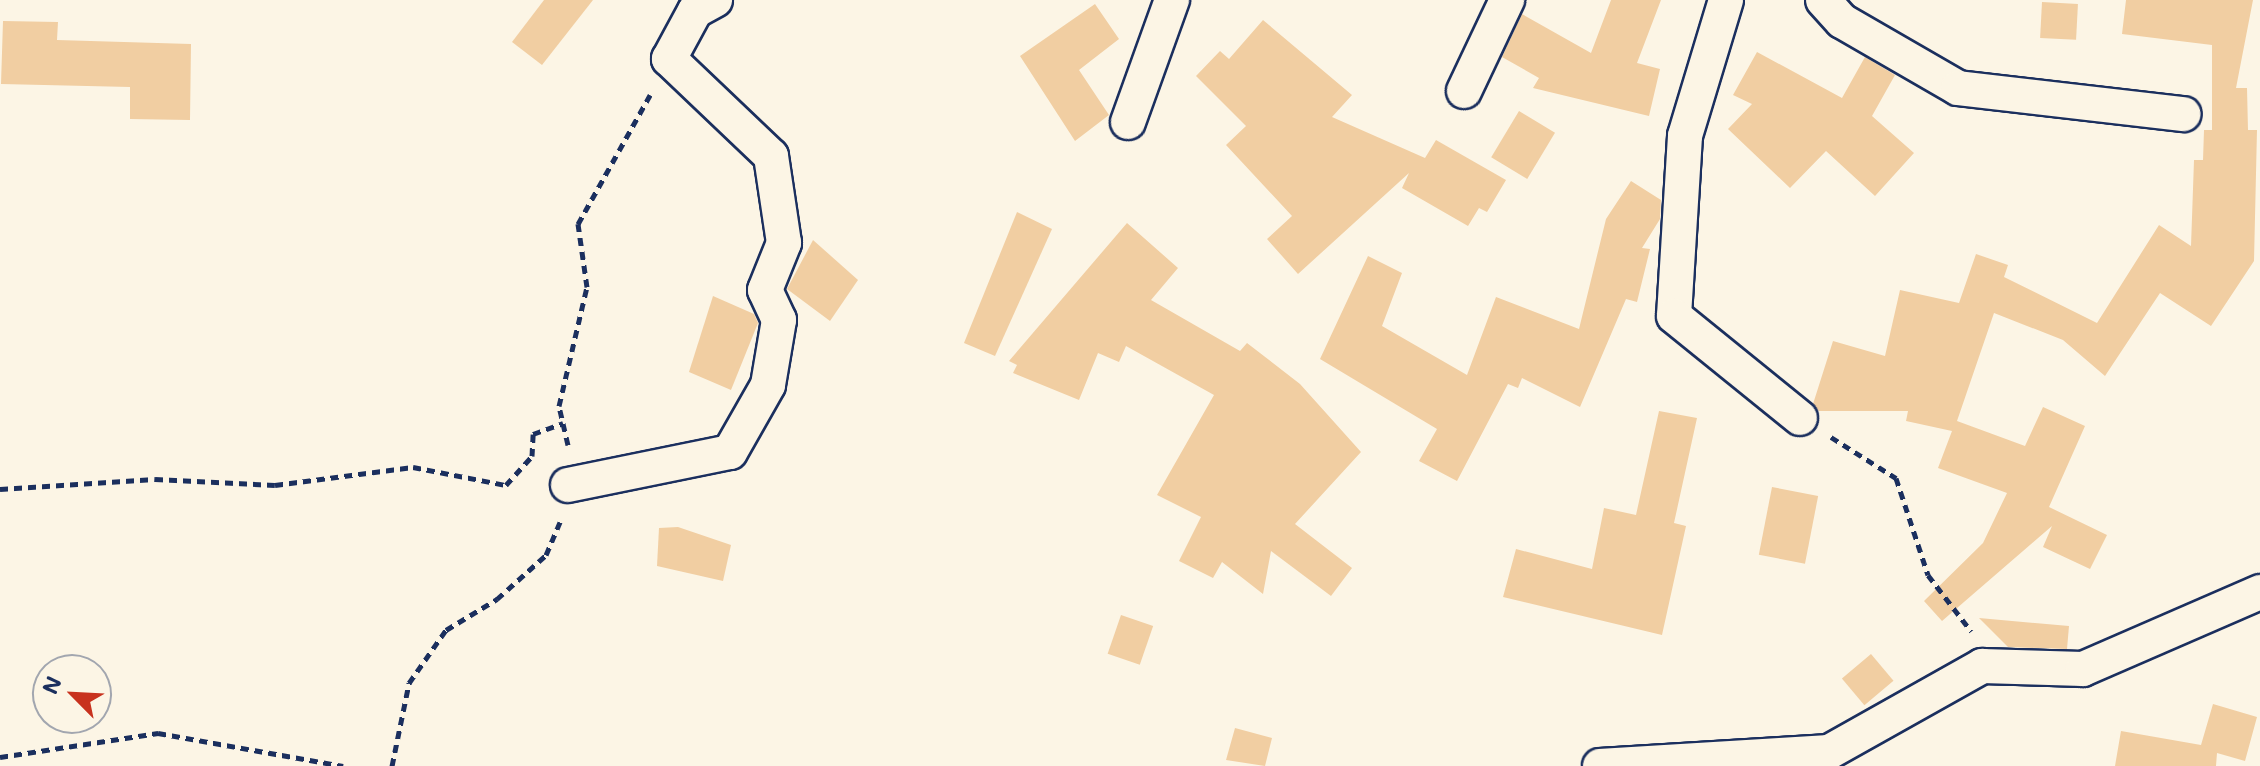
<!DOCTYPE html>
<html>
<head>
<meta charset="utf-8">
<style>
	body { margin:0 }
	#map { position:relative; width:2260px; height:766px; overflow:hidden; background:#fcf5e5; font-family:Mali,sans-serif }
	div>[style] { position:absolute }
	.building>* { inset:0; background:#f1cea2; transform-origin:0 0 }
	.path>* { height:5px; margin-top:-2.5px; transform-origin:0; background:repeating-linear-gradient(90deg,#1b2f5e 0 8px,transparent 0 14px) }
	.roads { filter:drop-shadow(2px 0 #1b2f5e) drop-shadow(-2px 0 #1b2f5e) drop-shadow(0 2px #1b2f5e) drop-shadow(0 -2px #1b2f5e) }
	.street>* { height:34px; margin:-17px; padding:0 17px; transform-origin:17px; border-radius:17px; background:#fcf5e5 }
	span { translate:-50% -50%; white-space:nowrap; text-align:center; line-height:1.15; -webkit-text-stroke:8px #fcf5e5; paint-order:stroke }
	.north { position:absolute; left:32px; top:654px; width:80px; height:80px; box-sizing:border-box; background:#fcf5e5; border:2px solid #a2a6af; border-radius:50%; rotate:294deg; font-size:22px; font-weight:700; line-height:32px; text-align:center; color:#1b2f5e }
	.north::after { content:''; display:block; margin:auto; width:28px; height:36px; background:#c8321e; clip-path:polygon(50% 0,100% 100%,50% 72%,0 100%) }
</style>
</head>
<body>
<div id="map">
	<div class="building">
		<div style="clip-path:polygon(544px 0,593px 0,542px 65px,512px 42px)"></div>
		<div style="clip-path:polygon(1611px 0,1661px 0,1637px 63px,1660px 69px,1649px 116px,1533px 88px,1539px 78px,1502px 57px,1522px 14px,1591px 53px)"></div>
		<div style="clip-path:polygon(2126px 0,2253px 0,2236px 88px,2247px 88px,2248px 130px,2257px 130px,2254px 261px,2211px 326px,2160px 293px,2105px 376px,2063px 340px,1994px 313px,1957px 421px,2025px 446px,2043px 407px,2085px 426px,2049px 507px,2107px 535px,2090px 569px,2043px 547px,2052px 526px,1942px 621px,1924px 601px,1983px 543px,2007px 493px,1938px 468px,1952px 431px,1906px 421px,1908px 411px,1819px 411px,1813px 404px,1833px 341px,1885px 356px,1900px 290px,1959px 303px,1976px 254px,2008px 265px,2004px 277px,2097px 323px,2159px 225px,2191px 246px,2194px 160px,2203px 160px,2204px 130px,2212px 130px,2212px 45px,2122px 34px)"></div>
		<div style="left:2042px;top:2px;width:36px;height:36px;rotate:3deg"></div>
		<div style="clip-path:polygon(1095px 4px,1119px 39px,1079px 70px,1109px 115px,1075px 141px,1020px 56px)"></div>
		<div style="clip-path:polygon(1263px 20px,1352px 95px,1332px 117px,1425px 158px,1436px 140px,1506px 180px,1487px 212px,1479px 208px,1468px 226px,1402px 188px,1409px 173px,1298px 274px,1267px 239px,1292px 216px,1226px 145px,1246px 126px,1196px 76px,1220px 51px,1229px 59px)"></div>
		<div style="clip-path:polygon(3px 21px,58px 22px,57px 40px,191px 44px,190px 120px,130px 119px,130px 87px,1px 84px)"></div>
		<div style="clip-path:polygon(1757px 52px,1842px 98px,1865px 57px,1895px 75px,1872px 116px,1914px 153px,1875px 196px,1826px 151px,1790px 188px,1728px 129px,1752px 104px,1733px 95px)"></div>
		<div style="left:1519px;top:111px;width:42px;height:54px;rotate:31deg"></div>
		<div style="clip-path:polygon(1631px 181px,1661px 200px,1660px 219px,1642px 248px,1650px 249px,1637px 302px,1626px 299px,1580px 407px,1522px 378px,1518px 388px,1508px 384px,1457px 481px,1419px 461px,1437px 429px,1320px 359px,1368px 256px,1402px 273px,1382px 326px,1467px 375px,1496px 297px,1579px 329px,1606px 219px)"></div>
		<div style="clip-path:polygon(1017px 212px,1052px 229px,995px 356px,964px 343px)"></div>
		<div style="clip-path:polygon(1127px 223px,1178px 268px,1151px 300px,1240px 351px,1247px 343px,1300px 384px,1361px 452px,1295px 524px,1352px 568px,1331px 596px,1271px 551px,1263px 594px,1222px 562px,1213px 578px,1179px 561px,1201px 517px,1157px 495px,1214px 395px,1126px 346px,1119px 362px,1098px 353px,1079px 400px,1013px 373px,1017px 365px,1009px 361px)"></div>
		<div style="clip-path:polygon(813px 240px,858px 280px,830px 321px,787px 289px)"></div>
		<div style="clip-path:polygon(713px 296px,754px 314px,758px 323px,731px 390px,689px 372px)"></div>
		<div style="clip-path:polygon(1659px 411px,1697px 418px,1674px 523px,1686px 526px,1662px 635px,1503px 597px,1516px 549px,1592px 569px,1604px 508px,1636px 515px)"></div>
		<div style="left:1772px;top:487px;width:47px;height:69px;rotate:11deg"></div>
		<div style="clip-path:polygon(678px 527px,731px 545px,723px 581px,657px 566px,659px 528px)"></div>
		<div style="left:1121px;top:615px;width:34px;height:41px;rotate:19deg"></div>
		<div style="clip-path:polygon(1979px 618px,2069px 626px,2067px 649px,2008px 647px)"></div>
		<div style="left:1871px;top:654px;width:35px;height:38px;rotate:50deg"></div>
		<div style="clip-path:polygon(2213px 704px,2257px 717px,2245px 761px,2217px 753px,2216px 766px,2115px 766px,2121px 731px,2201px 745px)"></div>
		<div style="clip-path:polygon(1235px 728px,1272px 738px,1265px 766px,1226px 760px)"></div>
	</div>
	<div class="path">
		<div style="left:1831px;top:437px;width:77px;rotate:32.2deg"></div>
		<div style="left:1896px;top:478px;width:102px;rotate:71.7deg"></div>
		<div style="left:1928px;top:575px;width:71px;rotate:52.5deg"></div>
		<div style="left:568px;top:445px;width:40px;rotate:-103deg"></div>
		<div style="left:559px;top:406px;width:122px;rotate:-76.8deg"></div>
		<div style="left:587px;top:287px;width:64px;rotate:-98.1deg"></div>
		<div style="left:578px;top:224px;width:148px;rotate:-60.8deg"></div>
		<div style="left:0;top:489px;width:155px;rotate:-3.7deg"></div>
		<div style="left:155px;top:479px;width:120px;rotate:2.9deg"></div>
		<div style="left:275px;top:485px;width:139px;rotate:-7.4deg"></div>
		<div style="left:413px;top:467px;width:95px;rotate:11deg"></div>
		<div style="left:506px;top:485px;width:39px;rotate:-48deg"></div>
		<div style="left:532px;top:456px;width:22px;rotate:-87deg"></div>
		<div style="left:533px;top:434px;width:32px;rotate:-20deg"></div>
		<div style="left:0;top:757px;width:160px;rotate:-8.6deg"></div>
		<div style="left:158px;top:733px;width:188px;rotate:10.1deg"></div>
		<div style="left:392px;top:766px;width:85px;rotate:-78.4deg"></div>
		<div style="left:409px;top:683px;width:65px;rotate:-55.1deg"></div>
		<div style="left:446px;top:630px;width:60px;rotate:-31.3deg"></div>
		<div style="left:497px;top:599px;width:66px;rotate:-41.9deg"></div>
		<div style="left:546px;top:555px;width:36px;rotate:-67deg"></div>
	</div>
	<div class="roads">
		<div class="street">
			<div style="left:1726px;top:0;width:142px;rotate:106.8deg"></div>
			<div style="left:1685px;top:136px;width:180px;rotate:93.5deg"></div>
			<div style="left:1674px;top:316px;width:162px;rotate:39deg"></div>
			<div style="left:1823px;top:0;width:28px;rotate:48deg"></div>
			<div style="left:1842px;top:21px;width:134px;rotate:30deg"></div>
			<div style="left:1958px;top:88px;width:227px;rotate:6.6deg"></div>
			<div style="left:1464px;top:91px;width:101px;rotate:-64.7deg"></div>
			<div style="left:1128px;top:122px;width:130px;rotate:-70.2deg"></div>
			<div style="left:568px;top:485px;width:165px;rotate:-11.5deg"></div>
			<div style="left:730px;top:452px;width:77px;rotate:-60.4deg"></div>
			<div style="left:768px;top:385px;width:66px;rotate:-80.4deg"></div>
			<div style="left:779px;top:320px;width:33px;rotate:-115deg"></div>
			<div style="left:765px;top:290px;width:51px;rotate:-68deg"></div>
			<div style="left:784px;top:243px;width:88px;rotate:-98.5deg"></div>
			<div style="left:771px;top:156px;width:141px;rotate:-136.4deg"></div>
			<div style="left:669px;top:59px;width:55px;rotate:-61.6deg"></div>
			<div style="left:695px;top:11px;width:23px;rotate:-29deg"></div>
			<div style="left:1600px;top:766px;width:229px;rotate:-3.5deg"></div>
			<div style="left:1829px;top:752px;width:176px;rotate:-29.3deg"></div>
			<div style="left:1982px;top:666px;width:101px;rotate:1.7deg"></div>
			<div style="left:2083px;top:669px;width:193px;rotate:-23.5deg"></div>
		</div>
	</div>
	<div class="north">N</div>
</div>
</body>
</html>
